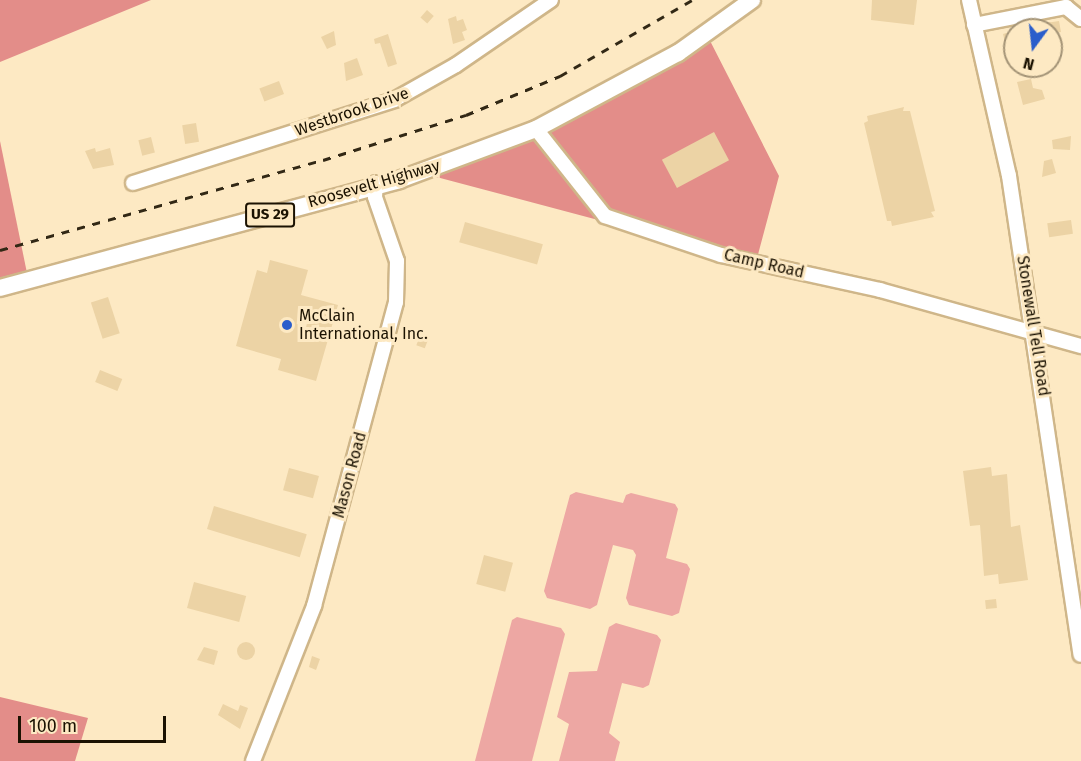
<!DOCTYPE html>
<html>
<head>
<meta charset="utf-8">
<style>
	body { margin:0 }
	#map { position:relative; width:1081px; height:761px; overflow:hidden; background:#fde9c3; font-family:"Fira Sans",sans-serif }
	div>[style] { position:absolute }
	.green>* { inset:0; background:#eda7a3 }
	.forest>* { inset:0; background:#e38d89 }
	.building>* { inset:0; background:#ecd3a5; transform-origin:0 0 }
	.round { border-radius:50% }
	.roads { filter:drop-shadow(2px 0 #cfb689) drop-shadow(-2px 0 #cfb689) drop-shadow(0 2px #cfb689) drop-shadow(0 -2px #cfb689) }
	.minor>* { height:14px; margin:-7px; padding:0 7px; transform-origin:7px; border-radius:7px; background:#fff }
	.major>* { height:16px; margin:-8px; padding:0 8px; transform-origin:8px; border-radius:8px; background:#fff }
	.rail>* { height:3px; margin-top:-1.5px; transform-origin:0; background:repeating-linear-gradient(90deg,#322815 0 8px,transparent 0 16px) }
	.dots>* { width:16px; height:16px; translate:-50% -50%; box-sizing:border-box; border:3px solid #fde9c3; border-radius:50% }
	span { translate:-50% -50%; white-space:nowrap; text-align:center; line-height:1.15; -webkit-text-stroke:6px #fde9c3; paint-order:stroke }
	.shield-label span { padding:2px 4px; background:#fde9c3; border:2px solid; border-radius:4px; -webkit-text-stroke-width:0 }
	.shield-label { font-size:15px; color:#1b1202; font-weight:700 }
	.street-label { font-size:16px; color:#1b1202 }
	.poi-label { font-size:16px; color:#1b1202 }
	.left { translate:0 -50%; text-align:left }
	.north { position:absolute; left:1003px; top:18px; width:60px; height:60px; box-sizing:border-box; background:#fde9c3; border:2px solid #a39376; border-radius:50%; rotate:195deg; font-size:16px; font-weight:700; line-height:24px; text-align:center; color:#1b1202 }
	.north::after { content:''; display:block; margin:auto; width:21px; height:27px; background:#2a5dcb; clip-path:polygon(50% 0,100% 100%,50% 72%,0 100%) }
	.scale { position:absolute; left:18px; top:716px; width:148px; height:27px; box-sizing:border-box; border:3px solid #1b1202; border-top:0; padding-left:8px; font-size:18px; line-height:21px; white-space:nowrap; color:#1b1202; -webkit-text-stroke:4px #fde9c3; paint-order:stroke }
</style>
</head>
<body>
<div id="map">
	<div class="green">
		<div style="clip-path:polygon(576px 492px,623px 503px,626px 495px,631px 493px,675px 504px,678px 509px,666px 558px,687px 564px,690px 569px,679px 613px,672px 616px,629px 605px,626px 598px,636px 555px,633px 550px,613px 545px,597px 605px,590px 609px,547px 598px,544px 591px,570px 495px)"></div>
		<div style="clip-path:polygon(517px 617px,561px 628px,565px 634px,532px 761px,475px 761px,512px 620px)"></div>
		<div style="clip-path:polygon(616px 623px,657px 635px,661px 640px,649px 685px,643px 688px,622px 683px,609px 733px,620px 742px,615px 761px,559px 761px,569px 724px,557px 717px,569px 672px,597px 671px,609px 627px)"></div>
	</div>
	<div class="forest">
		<div style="clip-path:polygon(0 0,151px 0,0 62px)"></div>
		<div style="clip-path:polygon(704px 29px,779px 176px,756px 262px,410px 170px,546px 122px)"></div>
		<div style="clip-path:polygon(0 141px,28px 278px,0 286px)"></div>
		<div style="clip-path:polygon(0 697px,88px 718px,75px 761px,0 761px)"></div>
	</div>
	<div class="building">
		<div style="clip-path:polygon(872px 0,917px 0,914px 25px,871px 20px)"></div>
		<div style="left:427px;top:10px;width:9px;height:10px;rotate:41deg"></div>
		<div style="clip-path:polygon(456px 16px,457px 21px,463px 19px,467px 30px,462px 32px,465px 40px,453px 44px,448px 19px)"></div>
		<div style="clip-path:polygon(1059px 21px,1061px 32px,1051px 34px,1046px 23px)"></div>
		<div style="clip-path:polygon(334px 31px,336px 45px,327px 49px,321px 37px)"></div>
		<div style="clip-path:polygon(1013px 31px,1015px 33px,1013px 54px,1012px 49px,1007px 51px,1003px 34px)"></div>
		<div style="clip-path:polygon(388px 34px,397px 64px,388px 67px,380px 43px,375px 44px,374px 39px)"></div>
		<div style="clip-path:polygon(357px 58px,363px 75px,346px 81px,344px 63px)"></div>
		<div style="clip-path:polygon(1031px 79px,1033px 88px,1042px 90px,1045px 99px,1023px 105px,1017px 82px)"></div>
		<div style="left:279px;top:81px;width:14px;height:21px;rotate:69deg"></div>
		<div style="clip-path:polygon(904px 107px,903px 111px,910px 111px,935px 211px,931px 212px,934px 217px,892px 226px,891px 221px,887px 221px,864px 123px,868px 121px,867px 116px)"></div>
		<div style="left:196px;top:123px;width:19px;height:14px;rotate:81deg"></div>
		<div style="left:714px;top:132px;width:32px;height:59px;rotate:62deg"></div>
		<div style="clip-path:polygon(1071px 136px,1070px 150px,1053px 149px,1052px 140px)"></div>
		<div style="left:151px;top:137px;width:16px;height:13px;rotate:76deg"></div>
		<div style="clip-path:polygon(95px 148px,96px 152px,110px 148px,114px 165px,93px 169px,85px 151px)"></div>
		<div style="clip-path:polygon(1052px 159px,1056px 173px,1042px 177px,1044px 161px)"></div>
		<div style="left:1071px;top:220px;width:14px;height:24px;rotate:82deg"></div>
		<div style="left:465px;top:222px;width:81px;height:21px;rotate:16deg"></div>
		<div style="clip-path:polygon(270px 260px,308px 270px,301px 295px,338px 305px,316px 381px,278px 370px,281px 359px,236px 346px,257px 270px,267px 273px)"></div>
		<div style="left:108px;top:297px;width:38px;height:18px;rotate:72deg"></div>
		<div style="left:421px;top:333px;width:9px;height:13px;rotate:21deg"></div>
		<div style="left:100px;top:370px;width:24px;height:13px;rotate:22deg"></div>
		<div style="clip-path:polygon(991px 467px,992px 476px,1007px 474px,1011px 527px,1020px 525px,1028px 580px,999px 584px,998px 574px,984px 576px,980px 525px,970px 526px,963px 471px)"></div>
		<div style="left:289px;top:468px;width:31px;height:23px;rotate:15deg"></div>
		<div style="left:214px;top:506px;width:97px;height:24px;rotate:17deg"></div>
		<div style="left:484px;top:555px;width:30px;height:30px;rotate:15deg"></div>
		<div style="left:194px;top:582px;width:54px;height:27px;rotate:15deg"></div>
		<div style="left:996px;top:599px;width:9px;height:11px;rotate:84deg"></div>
		<div class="round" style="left:237px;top:642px;width:18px;height:18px"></div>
		<div style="clip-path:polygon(204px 647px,218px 651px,214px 665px,197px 660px)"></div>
		<div style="clip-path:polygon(312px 656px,320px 659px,316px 670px,309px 667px)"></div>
		<div style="clip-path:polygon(223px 704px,238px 711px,240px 705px,248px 708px,240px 729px,218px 715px)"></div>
	</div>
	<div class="roads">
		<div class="minor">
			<div style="left:969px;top:0;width:180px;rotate:77.2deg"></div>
			<div style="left:1009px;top:176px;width:484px;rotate:81.5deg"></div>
			<div style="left:974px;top:25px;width:94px;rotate:-11.1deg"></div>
			<div style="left:1066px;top:7px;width:19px;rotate:39deg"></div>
			<div style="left:536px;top:129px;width:111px;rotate:51.6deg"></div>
			<div style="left:605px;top:216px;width:122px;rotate:18.6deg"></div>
			<div style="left:721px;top:255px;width:163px;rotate:12.4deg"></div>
			<div style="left:880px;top:290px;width:209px;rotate:15.6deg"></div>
			<div style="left:133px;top:183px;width:274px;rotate:-17.6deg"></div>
			<div style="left:394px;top:100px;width:71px;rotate:-29.4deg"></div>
			<div style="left:456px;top:65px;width:115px;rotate:-34.4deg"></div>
			<div style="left:253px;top:761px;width:167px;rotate:-68.5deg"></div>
			<div style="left:314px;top:606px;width:315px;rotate:-74.9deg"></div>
			<div style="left:396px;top:302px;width:41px;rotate:-88.6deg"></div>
			<div style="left:397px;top:261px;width:68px;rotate:-109deg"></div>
			<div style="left:375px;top:197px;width:14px;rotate:-86deg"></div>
		</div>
		<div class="major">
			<div style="left:0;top:288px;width:413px;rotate:-15.1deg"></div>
			<div style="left:399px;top:180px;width:146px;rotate:-20.4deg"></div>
			<div style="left:536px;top:129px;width:161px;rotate:-28.2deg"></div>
			<div style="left:678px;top:53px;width:91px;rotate:-35.6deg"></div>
		</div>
	</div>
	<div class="rail">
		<div style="left:0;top:250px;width:335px;rotate:-15.6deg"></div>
		<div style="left:323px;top:160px;width:150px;rotate:-17.5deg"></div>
		<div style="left:466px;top:115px;width:102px;rotate:-22.5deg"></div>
		<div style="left:560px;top:76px;width:152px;rotate:-29.9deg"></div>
	</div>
	<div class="dots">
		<div style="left:287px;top:325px;background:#2a5dcb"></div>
	</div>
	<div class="shield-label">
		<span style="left:270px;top:215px">US 29</span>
	</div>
	<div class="street-label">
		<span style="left:352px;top:112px;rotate:-19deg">Westbrook Drive</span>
		<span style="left:374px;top:184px;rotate:-16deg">Roosevelt Highway</span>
		<span style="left:764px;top:264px;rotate:13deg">Camp Road</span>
		<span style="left:1033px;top:326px;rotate:81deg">Stonewall Tell Road</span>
		<span style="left:350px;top:475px;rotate:-75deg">Mason Road</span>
	</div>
	<div class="poi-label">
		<span class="left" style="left:299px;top:325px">McClain<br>International, Inc.</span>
	</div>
	<div class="north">N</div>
	<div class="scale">100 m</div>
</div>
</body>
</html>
